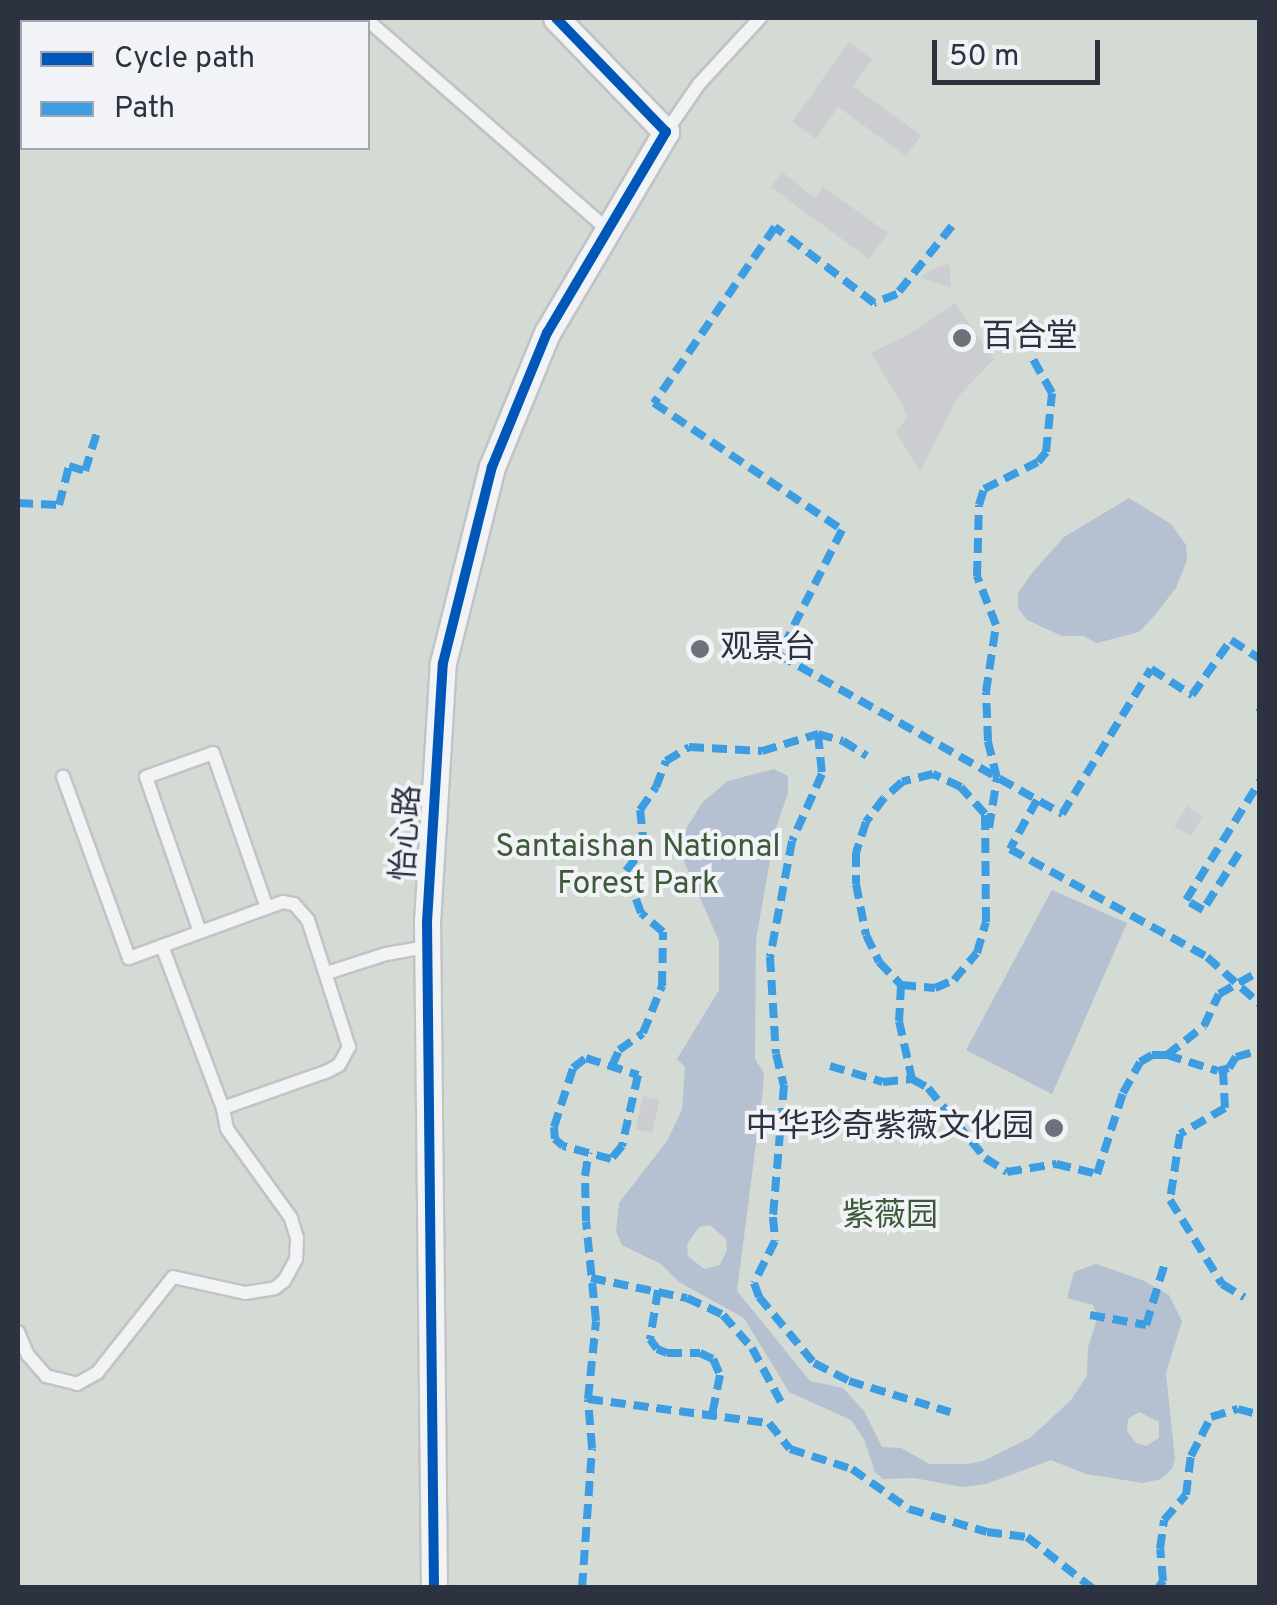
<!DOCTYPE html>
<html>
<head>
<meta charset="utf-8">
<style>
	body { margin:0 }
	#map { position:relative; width:1277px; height:1605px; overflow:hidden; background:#e3e5e8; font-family:Overpass,"Noto Sans SC",sans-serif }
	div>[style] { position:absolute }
	.green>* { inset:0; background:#d4dbd4 }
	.water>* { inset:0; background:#b5c0d0 }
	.building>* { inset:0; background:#cccdd0; transform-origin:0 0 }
	.roads { filter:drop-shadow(2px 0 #c2c3c6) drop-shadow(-2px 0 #c2c3c6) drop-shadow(0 2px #c2c3c6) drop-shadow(0 -2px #c2c3c6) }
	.service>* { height:12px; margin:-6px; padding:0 6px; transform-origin:6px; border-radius:6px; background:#f2f3f5 }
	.minor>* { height:25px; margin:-12.5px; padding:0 12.5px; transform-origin:12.5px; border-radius:12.5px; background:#f2f3f5 }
	.quiet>* { height:8px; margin-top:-4px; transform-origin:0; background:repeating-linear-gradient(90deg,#3d9de3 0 15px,transparent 0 23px) }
	.cycleway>* { height:10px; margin:-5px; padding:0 5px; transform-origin:5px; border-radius:5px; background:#0057b8 }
	.dots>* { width:28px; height:28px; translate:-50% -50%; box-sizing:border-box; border:5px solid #f2f3f7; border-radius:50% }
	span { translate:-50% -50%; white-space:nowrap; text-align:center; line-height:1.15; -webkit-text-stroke:8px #f2f3f7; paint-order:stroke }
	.poi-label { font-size:32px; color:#2c323f }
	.left { translate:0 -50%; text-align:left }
	.right { translate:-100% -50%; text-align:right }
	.street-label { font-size:32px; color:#2c323f }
	.park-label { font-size:32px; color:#3f5a3a }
	.frame { position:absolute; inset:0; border:20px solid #2c323f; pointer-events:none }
	.legend { position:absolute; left:20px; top:20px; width:350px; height:130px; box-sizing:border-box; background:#f2f3f7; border:2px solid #a3a6ad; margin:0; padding:12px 18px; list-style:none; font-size:30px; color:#2c323f }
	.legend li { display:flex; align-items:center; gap:20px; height:50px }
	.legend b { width:50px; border:2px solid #a3a6ad }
	.scale { position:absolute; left:932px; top:40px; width:168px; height:45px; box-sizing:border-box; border:5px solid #2c323f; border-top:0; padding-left:12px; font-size:30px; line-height:35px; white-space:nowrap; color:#2c323f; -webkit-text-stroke:8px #f2f3f7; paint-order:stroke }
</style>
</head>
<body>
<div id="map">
	<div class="green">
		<div style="clip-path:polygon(evenodd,18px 18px,1259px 18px,1259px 1587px,18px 1587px,18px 18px,22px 22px,368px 22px,368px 148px,22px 148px,22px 22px)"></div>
	</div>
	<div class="water">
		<div style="clip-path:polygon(1129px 498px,1171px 524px,1186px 545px,1187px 560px,1176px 588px,1154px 616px,1139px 632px,1097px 643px,1083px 636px,1062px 636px,1027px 620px,1018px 608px,1018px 593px,1032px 573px,1064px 537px)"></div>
		<div style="clip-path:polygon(evenodd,774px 769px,788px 776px,788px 793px,775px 831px,756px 940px,755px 1059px,764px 1073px,763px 1089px,737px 1291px,810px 1381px,843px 1388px,864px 1411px,882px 1447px,901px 1448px,930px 1464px,967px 1464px,983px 1461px,1030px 1438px,1071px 1400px,1087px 1376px,1088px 1347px,1098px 1317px,1093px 1305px,1067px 1298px,1074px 1272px,1096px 1264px,1142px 1280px,1169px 1295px,1182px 1321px,1166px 1373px,1175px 1459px,1172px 1469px,1161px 1479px,1143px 1483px,1086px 1474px,1051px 1460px,986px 1484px,962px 1487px,914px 1478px,883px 1479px,875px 1472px,864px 1439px,851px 1420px,789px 1392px,744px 1318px,679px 1282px,661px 1264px,622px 1245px,616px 1232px,619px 1203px,667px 1141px,682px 1110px,685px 1067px,677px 1059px,719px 990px,719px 941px,681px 855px,686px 829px,702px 803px,728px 781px,774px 769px,710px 1225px,726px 1239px,727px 1250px,720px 1265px,704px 1269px,688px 1256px,687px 1244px,699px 1227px,710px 1225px,774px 769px,1139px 1412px,1159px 1422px,1159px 1438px,1146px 1446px,1136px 1443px,1127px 1431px,1128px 1419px,1139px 1412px)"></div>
		<div style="clip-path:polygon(1052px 890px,1127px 923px,1052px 1094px,966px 1050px)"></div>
	</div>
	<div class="building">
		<div style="clip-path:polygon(849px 42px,872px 59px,853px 86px,921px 135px,906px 156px,838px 107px,816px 139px,792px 122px)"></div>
		<div style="clip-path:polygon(782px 172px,815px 198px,823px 187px,888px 233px,869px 259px,771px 187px)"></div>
		<div style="clip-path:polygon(949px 264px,951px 288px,920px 277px,937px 267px)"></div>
		<div style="clip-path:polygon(955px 303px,994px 359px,958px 397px,920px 471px,896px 432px,907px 417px,903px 406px,871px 353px,910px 334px)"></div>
		<div style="left:1187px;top:806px;width:19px;height:24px;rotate:32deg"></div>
		<div style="left:643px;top:1096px;width:17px;height:34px;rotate:13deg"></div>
	</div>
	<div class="roads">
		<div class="service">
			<div style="left:365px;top:18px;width:322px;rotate:41.1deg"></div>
			<div style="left:666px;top:132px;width:58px;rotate:-55.5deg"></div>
			<div style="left:699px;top:84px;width:90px;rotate:-47.3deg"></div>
			<div style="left:200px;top:932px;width:164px;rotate:-109.2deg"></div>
			<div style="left:146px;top:777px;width:71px;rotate:-19.7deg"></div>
			<div style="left:213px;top:753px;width:164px;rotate:70.8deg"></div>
			<div style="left:162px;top:946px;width:173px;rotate:69.4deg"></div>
			<div style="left:327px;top:973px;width:62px;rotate:-17.9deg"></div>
			<div style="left:386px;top:954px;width:42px;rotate:-9.7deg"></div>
			<div style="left:18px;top:1332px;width:25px;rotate:67deg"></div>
			<div style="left:28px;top:1355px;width:28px;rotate:49deg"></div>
			<div style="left:46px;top:1376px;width:32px;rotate:14deg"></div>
			<div style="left:77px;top:1384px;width:23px;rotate:-29deg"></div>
			<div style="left:97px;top:1373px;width:122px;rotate:-51.6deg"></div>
			<div style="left:173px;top:1277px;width:74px;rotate:12.5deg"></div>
			<div style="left:245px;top:1293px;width:30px;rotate:-9deg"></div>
			<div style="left:275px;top:1288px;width:11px;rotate:-38deg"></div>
			<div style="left:284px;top:1281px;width:25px;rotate:-61deg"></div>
			<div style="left:296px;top:1259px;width:21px;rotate:-87deg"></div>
			<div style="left:297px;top:1238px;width:21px;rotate:-107deg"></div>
			<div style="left:291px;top:1218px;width:110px;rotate:-125.7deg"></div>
			<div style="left:227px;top:1129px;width:21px;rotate:-101deg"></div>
			<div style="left:223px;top:1108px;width:111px;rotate:-19.4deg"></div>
			<div style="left:328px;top:1071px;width:13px;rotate:-29deg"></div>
			<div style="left:339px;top:1065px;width:21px;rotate:-61deg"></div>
			<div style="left:349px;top:1047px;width:133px;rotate:-107.9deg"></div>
			<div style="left:308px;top:920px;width:21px;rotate:-131deg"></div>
			<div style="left:294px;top:904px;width:11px;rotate:-170deg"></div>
			<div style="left:283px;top:902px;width:164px;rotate:160deg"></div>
			<div style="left:129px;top:958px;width:193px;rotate:-110deg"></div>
		</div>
		<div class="minor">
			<div style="left:434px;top:1588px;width:666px;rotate:-90.6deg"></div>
			<div style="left:427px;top:922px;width:259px;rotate:-86.5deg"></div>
			<div style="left:443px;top:663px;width:202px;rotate:-76deg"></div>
			<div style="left:492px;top:467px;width:145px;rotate:-67.7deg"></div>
			<div style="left:547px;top:333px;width:234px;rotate:-59.4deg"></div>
			<div style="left:666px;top:132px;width:158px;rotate:-134deg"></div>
		</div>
	</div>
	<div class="quiet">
		<div style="left:952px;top:226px;width:87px;rotate:129deg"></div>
		<div style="left:897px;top:294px;width:25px;rotate:159deg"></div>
		<div style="left:874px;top:303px;width:125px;rotate:-142.5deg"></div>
		<div style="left:775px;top:227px;width:214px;rotate:124.5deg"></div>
		<div style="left:654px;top:403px;width:227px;rotate:34deg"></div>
		<div style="left:842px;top:530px;width:140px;rotate:116.7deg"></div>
		<div style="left:779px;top:655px;width:325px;rotate:29.3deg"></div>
		<div style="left:1062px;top:814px;width:170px;rotate:-58.5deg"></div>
		<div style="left:1151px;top:669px;width:49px;rotate:32.4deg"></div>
		<div style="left:1192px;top:695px;width:67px;rotate:-54.7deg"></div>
		<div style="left:1231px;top:640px;width:35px;rotate:33deg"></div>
		<div style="left:18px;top:503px;width:41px;rotate:2.8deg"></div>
		<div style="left:59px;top:505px;width:40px;rotate:-75.6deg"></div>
		<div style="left:69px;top:466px;width:17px;rotate:17deg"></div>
		<div style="left:85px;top:471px;width:44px;rotate:-72.8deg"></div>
		<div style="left:1260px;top:709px;width:2px;rotate:90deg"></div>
		<div style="left:818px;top:734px;width:40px;rotate:84.3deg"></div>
		<div style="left:822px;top:774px;width:73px;rotate:114.1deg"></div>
		<div style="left:792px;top:841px;width:118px;rotate:100.7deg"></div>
		<div style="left:770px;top:957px;width:97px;rotate:86.5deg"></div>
		<div style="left:776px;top:1054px;width:32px;rotate:76deg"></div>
		<div style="left:784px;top:1085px;width:132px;rotate:94.8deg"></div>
		<div style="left:773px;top:1217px;width:24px;rotate:85deg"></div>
		<div style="left:775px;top:1241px;width:47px;rotate:116.6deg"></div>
		<div style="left:754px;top:1283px;width:15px;rotate:70deg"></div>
		<div style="left:759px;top:1297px;width:86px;rotate:50.2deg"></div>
		<div style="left:814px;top:1363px;width:39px;rotate:27deg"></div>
		<div style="left:849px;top:1381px;width:106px;rotate:17.1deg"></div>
		<div style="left:1037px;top:800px;width:56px;rotate:118.9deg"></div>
		<div style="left:1010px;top:849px;width:225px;rotate:28.7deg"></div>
		<div style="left:1207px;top:957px;width:71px;rotate:41.6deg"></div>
		<div style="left:989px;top:828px;width:51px;rotate:-80.9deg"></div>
		<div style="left:997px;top:778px;width:38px;rotate:-104deg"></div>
		<div style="left:988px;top:741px;width:49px;rotate:-92.3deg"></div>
		<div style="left:986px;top:692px;width:68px;rotate:-81.5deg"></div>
		<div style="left:996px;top:625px;width:53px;rotate:-111.2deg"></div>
		<div style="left:977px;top:576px;width:71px;rotate:-88.4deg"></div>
		<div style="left:979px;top:505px;width:17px;rotate:-73deg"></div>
		<div style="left:984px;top:489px;width:60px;rotate:-26.6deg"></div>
		<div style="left:1038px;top:462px;width:13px;rotate:-51deg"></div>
		<div style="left:1046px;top:452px;width:59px;rotate:-84.2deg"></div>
		<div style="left:1052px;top:393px;width:45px;rotate:-119.4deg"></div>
		<div style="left:1239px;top:853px;width:67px;rotate:122.3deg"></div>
		<div style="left:1203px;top:910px;width:20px;rotate:-150deg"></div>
		<div style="left:1186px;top:900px;width:140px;rotate:-58.1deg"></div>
		<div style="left:901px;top:985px;width:34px;rotate:5deg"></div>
		<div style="left:935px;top:988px;width:21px;rotate:-23deg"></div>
		<div style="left:954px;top:980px;width:35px;rotate:-50deg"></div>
		<div style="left:977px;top:953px;width:32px;rotate:-74deg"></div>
		<div style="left:986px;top:922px;width:108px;rotate:-90.5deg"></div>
		<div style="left:985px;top:814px;width:36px;rotate:-132deg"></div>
		<div style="left:961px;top:787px;width:31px;rotate:-155deg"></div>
		<div style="left:933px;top:774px;width:32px;rotate:166deg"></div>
		<div style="left:902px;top:782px;width:24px;rotate:138deg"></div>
		<div style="left:884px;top:798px;width:30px;rotate:127deg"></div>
		<div style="left:866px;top:822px;width:32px;rotate:108deg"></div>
		<div style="left:856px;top:852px;width:32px;rotate:90deg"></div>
		<div style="left:856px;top:884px;width:52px;rotate:78.9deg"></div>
		<div style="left:866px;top:935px;width:30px;rotate:64deg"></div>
		<div style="left:879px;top:962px;width:32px;rotate:46deg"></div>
		<div style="left:901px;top:985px;width:36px;rotate:93deg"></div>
		<div style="left:899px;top:1021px;width:59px;rotate:77.4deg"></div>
		<div style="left:1167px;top:1055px;width:47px;rotate:-38.1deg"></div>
		<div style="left:1204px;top:1026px;width:35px;rotate:-65deg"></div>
		<div style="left:1219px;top:994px;width:47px;rotate:-29.3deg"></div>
		<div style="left:586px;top:1058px;width:55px;rotate:18.1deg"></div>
		<div style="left:638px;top:1075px;width:73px;rotate:102.7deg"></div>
		<div style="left:622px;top:1146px;width:17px;rotate:130deg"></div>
		<div style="left:611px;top:1159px;width:50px;rotate:-164.8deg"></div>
		<div style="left:563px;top:1146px;width:11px;rotate:-139deg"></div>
		<div style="left:555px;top:1139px;width:12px;rotate:-95deg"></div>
		<div style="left:554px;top:1127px;width:62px;rotate:-72.1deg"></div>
		<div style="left:573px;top:1068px;width:16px;rotate:-38deg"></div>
		<div style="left:612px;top:1066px;width:17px;rotate:-66deg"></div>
		<div style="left:619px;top:1050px;width:29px;rotate:-35deg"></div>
		<div style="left:643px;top:1033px;width:51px;rotate:-68deg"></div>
		<div style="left:662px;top:986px;width:54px;rotate:-88.9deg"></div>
		<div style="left:663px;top:932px;width:29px;rotate:-139deg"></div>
		<div style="left:641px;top:913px;width:45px;rotate:-109.7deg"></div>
		<div style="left:626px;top:871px;width:30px;rotate:-53deg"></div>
		<div style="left:644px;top:847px;width:37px;rotate:-96deg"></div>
		<div style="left:640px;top:810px;width:28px;rotate:-55deg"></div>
		<div style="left:656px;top:787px;width:28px;rotate:-69deg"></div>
		<div style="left:666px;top:761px;width:27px;rotate:-31deg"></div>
		<div style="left:689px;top:747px;width:73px;rotate:3.1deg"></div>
		<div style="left:762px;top:751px;width:59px;rotate:-16.9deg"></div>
		<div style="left:818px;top:734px;width:26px;rotate:16deg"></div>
		<div style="left:843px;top:741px;width:28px;rotate:32deg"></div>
		<div style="left:830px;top:1066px;width:55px;rotate:16.8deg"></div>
		<div style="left:883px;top:1082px;width:29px;rotate:-6deg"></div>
		<div style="left:912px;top:1079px;width:18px;rotate:29deg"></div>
		<div style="left:928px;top:1088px;width:90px;rotate:50.8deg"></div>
		<div style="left:985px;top:1158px;width:26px;rotate:32deg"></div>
		<div style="left:1007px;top:1172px;width:50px;rotate:-9.3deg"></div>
		<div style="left:1056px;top:1164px;width:42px;rotate:13.7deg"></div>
		<div style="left:1097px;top:1174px;width:85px;rotate:-72.2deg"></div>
		<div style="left:1123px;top:1093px;width:35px;rotate:-61deg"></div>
		<div style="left:1140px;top:1062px;width:14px;rotate:-30deg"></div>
		<div style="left:1152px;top:1055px;width:15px"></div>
		<div style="left:1167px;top:1055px;width:53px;rotate:17.4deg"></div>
		<div style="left:1218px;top:1071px;width:11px;rotate:-15deg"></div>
		<div style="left:1229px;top:1068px;width:13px;rotate:-58deg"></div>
		<div style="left:1236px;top:1057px;width:25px;rotate:-16deg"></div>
		<div style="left:1223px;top:1070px;width:38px;rotate:87deg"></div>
		<div style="left:1225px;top:1108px;width:52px;rotate:150deg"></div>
		<div style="left:1180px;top:1134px;width:67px;rotate:98.6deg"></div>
		<div style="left:1170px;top:1200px;width:99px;rotate:58.2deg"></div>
		<div style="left:1222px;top:1284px;width:26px;rotate:31deg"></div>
		<div style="left:591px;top:1278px;width:98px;rotate:11.8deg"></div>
		<div style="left:687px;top:1298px;width:40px;rotate:25deg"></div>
		<div style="left:723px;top:1315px;width:44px;rotate:48.7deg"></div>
		<div style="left:752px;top:1348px;width:66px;rotate:61.9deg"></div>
		<div style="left:658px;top:1290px;width:50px;rotate:99.3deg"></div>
		<div style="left:650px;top:1339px;width:12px;rotate:55deg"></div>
		<div style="left:657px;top:1349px;width:11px;rotate:22deg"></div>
		<div style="left:667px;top:1353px;width:33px"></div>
		<div style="left:700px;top:1353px;width:14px;rotate:25deg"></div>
		<div style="left:713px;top:1359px;width:17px;rotate:66deg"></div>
		<div style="left:720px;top:1375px;width:41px;rotate:101.3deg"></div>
		<div style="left:1090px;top:1315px;width:57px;rotate:10.1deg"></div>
		<div style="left:1146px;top:1325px;width:62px;rotate:-73deg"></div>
		<div style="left:588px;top:1399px;width:183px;rotate:7.6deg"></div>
		<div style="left:769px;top:1423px;width:33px;rotate:51deg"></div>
		<div style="left:790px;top:1449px;width:65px;rotate:17.9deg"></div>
		<div style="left:852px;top:1469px;width:70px;rotate:35.1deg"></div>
		<div style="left:909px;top:1509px;width:81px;rotate:16.4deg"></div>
		<div style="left:987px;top:1532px;width:40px;rotate:7.1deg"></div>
		<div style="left:1027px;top:1537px;width:83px;rotate:38.1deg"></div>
		<div style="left:582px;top:1588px;width:140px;rotate:-85.9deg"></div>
		<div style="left:592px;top:1448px;width:49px;rotate:-94.7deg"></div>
		<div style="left:588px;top:1399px;width:78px;rotate:-84.1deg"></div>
		<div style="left:596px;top:1321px;width:100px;rotate:-95.7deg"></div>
		<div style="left:586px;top:1221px;width:45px;rotate:-91.3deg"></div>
		<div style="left:585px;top:1176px;width:24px;rotate:-81deg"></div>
		<div style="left:1158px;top:1588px;width:9px;rotate:-54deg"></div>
		<div style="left:1163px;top:1581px;width:32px;rotate:-95deg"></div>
		<div style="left:1160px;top:1549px;width:29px;rotate:-82deg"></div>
		<div style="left:1164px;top:1520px;width:33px;rotate:-49deg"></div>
		<div style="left:1186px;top:1495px;width:39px;rotate:-83deg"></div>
		<div style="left:1191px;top:1456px;width:44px;rotate:-62.9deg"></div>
		<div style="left:1211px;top:1417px;width:28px;rotate:-17deg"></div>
		<div style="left:1238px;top:1409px;width:23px;rotate:15deg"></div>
	</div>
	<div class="cycleway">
		<div style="left:434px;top:1588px;width:666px;rotate:-90.6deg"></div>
		<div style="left:427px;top:922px;width:259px;rotate:-86.5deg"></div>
		<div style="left:443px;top:663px;width:202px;rotate:-76deg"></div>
		<div style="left:492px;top:467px;width:145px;rotate:-67.7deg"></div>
		<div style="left:547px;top:333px;width:234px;rotate:-59.4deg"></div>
		<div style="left:666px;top:132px;width:158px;rotate:-134deg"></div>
	</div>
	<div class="dots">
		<div style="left:962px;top:338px;background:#6c717a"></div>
		<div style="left:700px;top:649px;background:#6c717a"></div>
		<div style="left:1054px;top:1128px;background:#6c717a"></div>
	</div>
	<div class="poi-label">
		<span class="left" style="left:982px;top:338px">百合堂</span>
		<span class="left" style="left:720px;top:649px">观景台</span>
		<span class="right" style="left:1034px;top:1128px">中华珍奇紫薇文化园</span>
	</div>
	<div class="street-label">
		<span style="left:408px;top:833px;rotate:-86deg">怡心路</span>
	</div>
	<div class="park-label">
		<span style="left:638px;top:867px">Santaishan National<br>Forest Park</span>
		<span style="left:890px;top:1217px">紫薇园</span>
	</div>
	<div class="frame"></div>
	<ul class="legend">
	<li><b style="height:12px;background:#0057b8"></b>Cycle path</li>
	<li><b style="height:12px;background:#3d9de3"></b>Path</li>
	</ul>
	<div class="scale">50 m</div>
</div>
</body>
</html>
